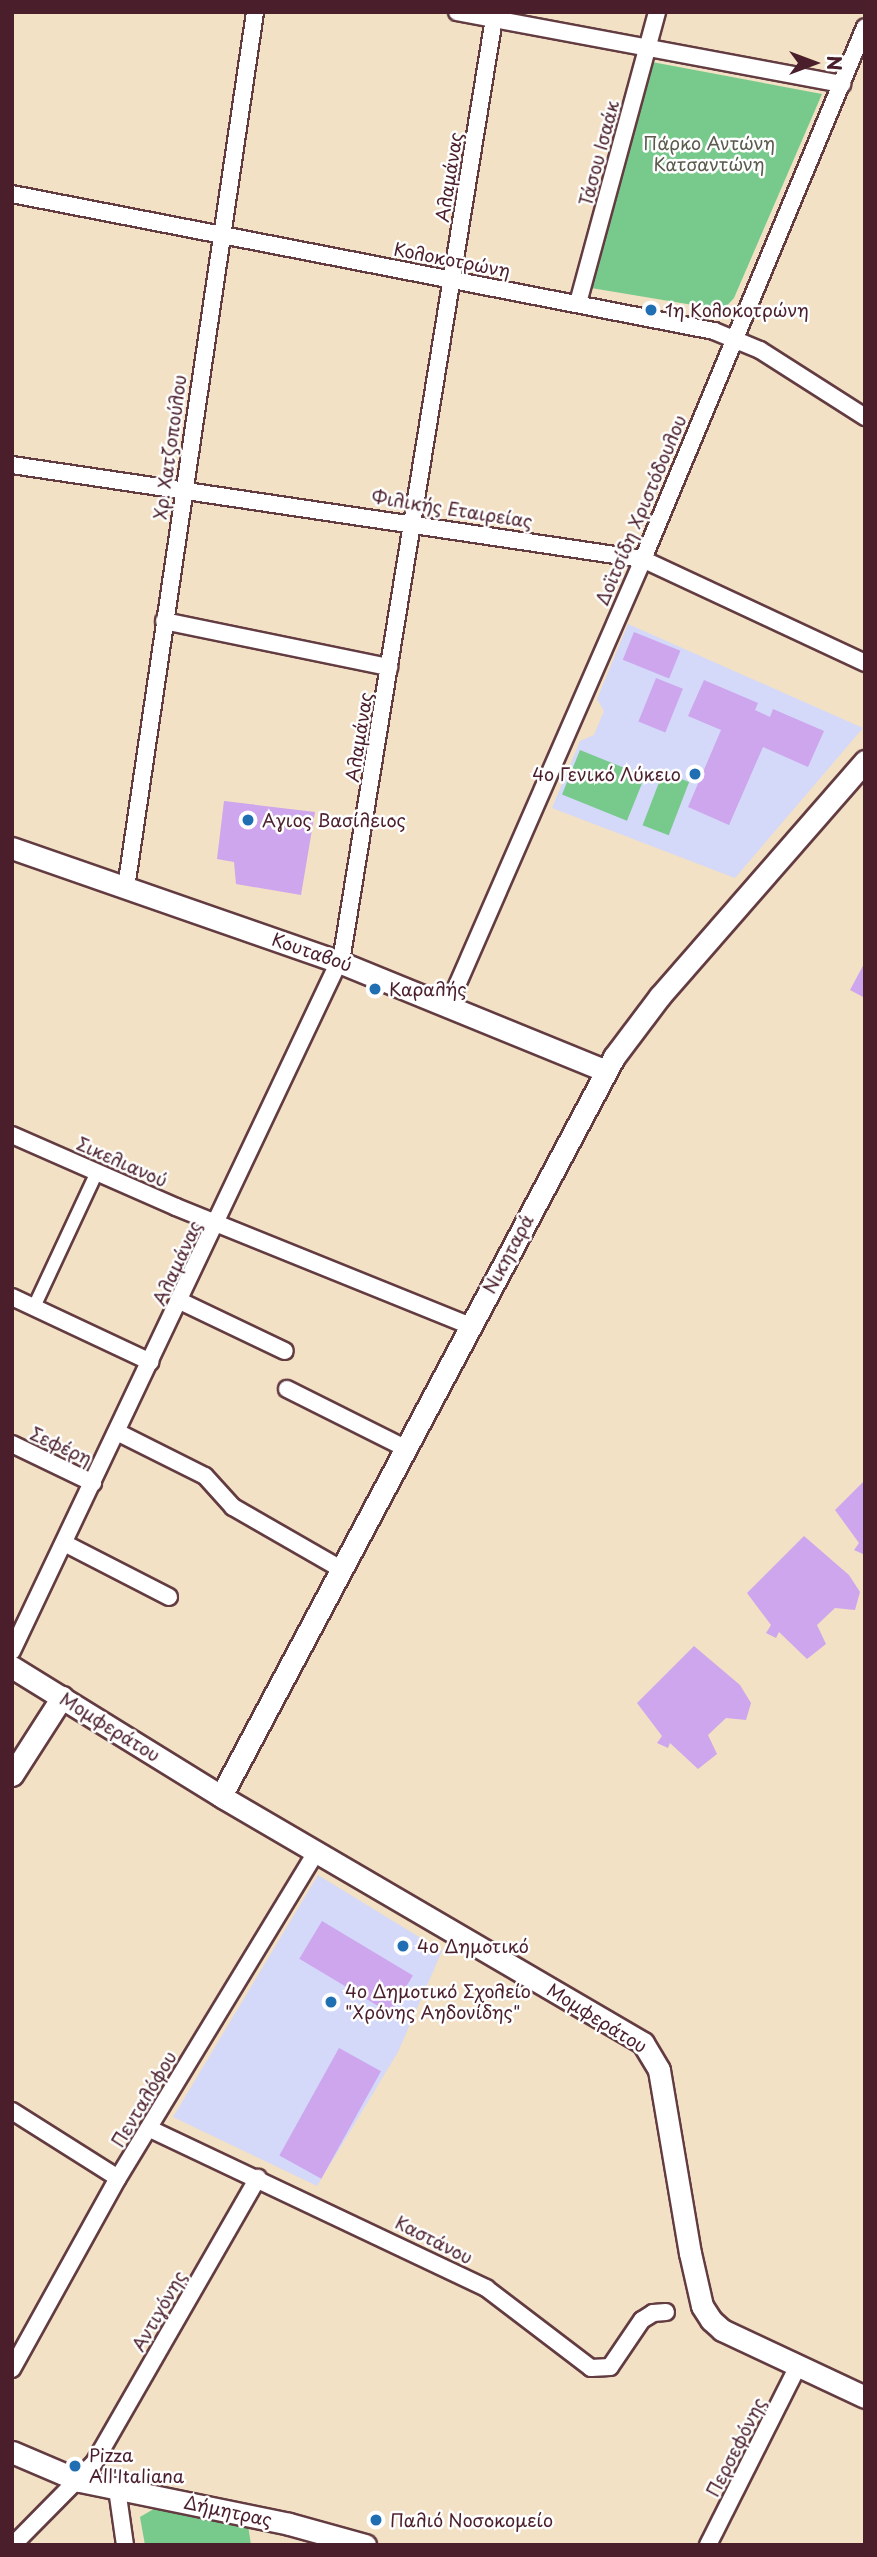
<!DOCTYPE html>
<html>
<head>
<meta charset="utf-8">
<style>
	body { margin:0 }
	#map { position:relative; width:877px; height:2557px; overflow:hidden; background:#f3e1c5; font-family:"Playpen Sans",sans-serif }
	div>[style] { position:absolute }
	.built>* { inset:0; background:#d4d8f9 }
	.green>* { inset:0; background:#78ca8c; transform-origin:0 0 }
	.building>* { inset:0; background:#cda6ed; transform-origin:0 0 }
	.roads { filter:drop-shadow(2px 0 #633c42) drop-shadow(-2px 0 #633c42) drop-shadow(0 2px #633c42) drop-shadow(0 -2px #633c42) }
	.pedestrian>* { height:12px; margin:-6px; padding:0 6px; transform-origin:6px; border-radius:6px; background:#fff }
	.minor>* { height:16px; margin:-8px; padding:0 8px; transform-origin:8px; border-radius:8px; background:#fff }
	.tertiary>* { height:21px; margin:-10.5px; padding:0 10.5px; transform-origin:10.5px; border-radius:10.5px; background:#fff }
	.dots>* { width:19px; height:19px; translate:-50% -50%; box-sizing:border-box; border:4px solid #fff; border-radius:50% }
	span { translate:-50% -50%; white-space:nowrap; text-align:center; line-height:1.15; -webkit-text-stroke:5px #fff; paint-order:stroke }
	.park-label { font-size:18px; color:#5a5b4d }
	.street-label { font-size:18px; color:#4a1f2b }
	.poi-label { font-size:18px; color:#4a1f2b }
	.left { translate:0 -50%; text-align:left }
	.right { translate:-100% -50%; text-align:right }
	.frame { position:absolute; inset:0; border:14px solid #4a1f2b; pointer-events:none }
	.north { position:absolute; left:779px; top:28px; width:70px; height:70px; -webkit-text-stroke:5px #fff; paint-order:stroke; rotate:90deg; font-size:19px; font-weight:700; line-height:28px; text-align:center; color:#4a1f2b }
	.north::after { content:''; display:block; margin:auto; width:24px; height:32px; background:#4a1f2b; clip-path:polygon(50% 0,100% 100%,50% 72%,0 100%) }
</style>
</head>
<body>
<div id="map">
	<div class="built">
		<div style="clip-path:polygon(628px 624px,863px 728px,735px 878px,552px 808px,580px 741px,594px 735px,604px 711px,597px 699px)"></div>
		<div style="clip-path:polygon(318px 1875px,442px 1951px,398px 2052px,317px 2186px,173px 2117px)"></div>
	</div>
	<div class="green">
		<div style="clip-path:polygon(652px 62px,822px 94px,734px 298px,723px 310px,591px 288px)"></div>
		<div style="left:580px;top:750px;width:70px;height:48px;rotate:22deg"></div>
		<div style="left:663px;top:772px;width:28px;height:57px;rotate:21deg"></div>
		<div style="clip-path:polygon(157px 2507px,248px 2525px,251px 2545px,145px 2545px,140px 2517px)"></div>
	</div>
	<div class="building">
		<div style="left:634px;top:632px;width:50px;height:30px;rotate:22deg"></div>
		<div style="left:656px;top:678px;width:29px;height:47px;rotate:22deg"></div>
		<div style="clip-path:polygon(704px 680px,758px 703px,755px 710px,770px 717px,773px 709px,824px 731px,808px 767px,763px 747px,729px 825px,688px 807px,721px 730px,688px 716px)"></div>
		<div style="clip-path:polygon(224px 801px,315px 812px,301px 895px,236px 884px,234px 862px,217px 859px)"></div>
		<div style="clip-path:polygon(865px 962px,865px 998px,850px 990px)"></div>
		<div style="clip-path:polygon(865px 1480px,865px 1555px,854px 1550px,859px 1543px,835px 1510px)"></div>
		<div style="clip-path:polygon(804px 1536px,849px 1575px,860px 1592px,855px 1610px,835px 1608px,817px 1625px,826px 1644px,807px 1659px,779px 1632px,776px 1638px,766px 1633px,771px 1625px,747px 1593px)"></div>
		<div style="clip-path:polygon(694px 1646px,740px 1685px,751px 1703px,746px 1720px,726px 1718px,708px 1735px,717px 1754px,698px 1769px,670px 1743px,668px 1748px,657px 1743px,662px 1736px,637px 1703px)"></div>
		<div style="left:322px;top:1921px;width:106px;height:44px;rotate:31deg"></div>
		<div style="left:339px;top:2048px;width:48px;height:123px;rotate:29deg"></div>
	</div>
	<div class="roads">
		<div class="pedestrian">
			<div style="left:34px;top:1307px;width:149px;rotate:-65deg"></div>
		</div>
		<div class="minor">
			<div style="left:457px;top:12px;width:392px;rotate:10.6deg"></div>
			<div style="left:12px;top:194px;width:715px;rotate:11.04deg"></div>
			<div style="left:714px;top:331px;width:50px;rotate:22.4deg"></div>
			<div style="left:760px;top:350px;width:125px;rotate:32.5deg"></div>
			<div style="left:578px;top:303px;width:302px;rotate:-74.8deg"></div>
			<div style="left:12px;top:465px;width:637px;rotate:8.49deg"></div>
			<div style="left:642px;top:559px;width:246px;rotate:25deg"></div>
			<div style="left:164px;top:621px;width:230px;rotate:11.6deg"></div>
			<div style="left:126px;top:888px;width:885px;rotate:-81.62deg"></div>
			<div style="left:448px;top:1006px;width:488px;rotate:-66.4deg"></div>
			<div style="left:643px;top:559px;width:576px;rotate:-67.35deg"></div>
			<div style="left:12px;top:1135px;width:179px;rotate:23.7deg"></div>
			<div style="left:176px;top:1207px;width:317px;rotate:22deg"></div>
			<div style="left:12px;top:1297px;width:153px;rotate:25.1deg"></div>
			<div style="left:180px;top:1301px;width:116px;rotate:25.5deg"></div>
			<div style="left:287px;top:1389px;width:132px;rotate:26.6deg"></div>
			<div style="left:117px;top:1432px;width:98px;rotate:26.6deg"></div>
			<div style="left:205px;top:1476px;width:42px;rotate:47.9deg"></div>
			<div style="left:233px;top:1507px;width:125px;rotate:29.9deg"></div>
			<div style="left:12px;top:1444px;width:90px;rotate:25.7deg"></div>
			<div style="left:64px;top:1543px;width:118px;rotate:27.2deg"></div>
			<div style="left:12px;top:1651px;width:770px;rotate:-64.63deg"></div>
			<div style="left:342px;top:955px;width:955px;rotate:-80.78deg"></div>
			<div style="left:12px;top:2111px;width:125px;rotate:32.3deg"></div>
			<div style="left:150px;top:2129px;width:372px;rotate:25.3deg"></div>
			<div style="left:486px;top:2288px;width:132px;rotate:37.3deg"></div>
			<div style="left:591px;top:2368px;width:19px;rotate:-3deg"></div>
			<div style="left:610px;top:2367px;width:57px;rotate:-55.8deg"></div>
			<div style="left:642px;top:2320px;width:13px;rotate:-32deg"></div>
			<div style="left:653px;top:2313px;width:13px;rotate:-4deg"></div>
			<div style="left:12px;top:2369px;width:218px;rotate:-61deg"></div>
			<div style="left:118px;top:2178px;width:381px;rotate:-58.7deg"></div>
			<div style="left:117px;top:2489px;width:57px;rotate:81.9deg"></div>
			<div style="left:13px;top:2545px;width:115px;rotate:-45.4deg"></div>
			<div style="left:94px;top:2463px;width:329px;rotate:-60.1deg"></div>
			<div style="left:708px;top:2545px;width:200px;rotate:-63.3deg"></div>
		</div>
		<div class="tertiary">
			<div style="left:12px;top:848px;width:346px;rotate:19.2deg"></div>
			<div style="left:339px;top:962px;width:288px;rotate:22.2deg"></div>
			<div style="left:12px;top:1667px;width:249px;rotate:31.7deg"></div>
			<div style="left:224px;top:1798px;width:485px;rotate:30.3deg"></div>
			<div style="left:643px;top:2043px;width:31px;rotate:59deg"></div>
			<div style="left:659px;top:2070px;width:186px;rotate:80.4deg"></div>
			<div style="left:690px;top:2253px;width:54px;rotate:77.2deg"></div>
			<div style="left:702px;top:2306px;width:17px;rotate:57deg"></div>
			<div style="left:711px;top:2320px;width:15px;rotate:42deg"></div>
			<div style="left:722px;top:2330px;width:158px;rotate:25.1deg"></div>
			<div style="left:12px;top:1775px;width:93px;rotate:-57.3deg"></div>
			<div style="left:221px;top:1796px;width:837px;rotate:-62deg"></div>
			<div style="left:614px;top:1057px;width:76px;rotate:-53deg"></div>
			<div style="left:660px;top:996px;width:312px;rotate:-48.9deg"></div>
			<div style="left:12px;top:2452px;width:74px;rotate:23.1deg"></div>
			<div style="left:80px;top:2481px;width:213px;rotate:11.6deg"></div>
			<div style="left:289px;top:2524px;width:79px;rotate:15.4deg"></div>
		</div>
	</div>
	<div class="dots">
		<div style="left:651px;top:310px;background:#1f6fb2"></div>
		<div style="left:695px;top:774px;background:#1f6fb2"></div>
		<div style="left:248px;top:820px;background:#1f6fb2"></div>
		<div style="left:375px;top:989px;background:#1f6fb2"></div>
		<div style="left:403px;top:1946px;background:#1f6fb2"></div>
		<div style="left:331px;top:2002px;background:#1f6fb2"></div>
		<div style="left:75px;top:2466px;background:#1f6fb2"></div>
		<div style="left:376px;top:2520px;background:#1f6fb2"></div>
	</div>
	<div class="park-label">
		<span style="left:709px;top:154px">Πάρκο Αντώνη<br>Κατσαντώνη</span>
	</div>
	<div class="street-label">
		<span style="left:599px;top:153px;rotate:-75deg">Τάσου Ισαάκ</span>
		<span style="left:449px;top:177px;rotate:-81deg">Αλαμάνας</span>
		<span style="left:452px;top:260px;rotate:11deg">Κολοκοτρώνη</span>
		<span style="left:170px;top:447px;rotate:-82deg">Χρ. Χατζοπούλου</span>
		<span style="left:452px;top:509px;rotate:9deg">Φιλικής Εταιρείας</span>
		<span style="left:641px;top:510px;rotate:-67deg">Δοϊτσίδη Χριστόδουλου</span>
		<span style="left:359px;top:737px;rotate:-81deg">Αλαμάνας</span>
		<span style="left:312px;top:952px;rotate:19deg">Κουταβού</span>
		<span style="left:122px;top:1162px;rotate:24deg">Σικελιανού</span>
		<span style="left:508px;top:1254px;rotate:-62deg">Νικηταρά</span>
		<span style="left:177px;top:1263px;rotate:-65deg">Αλαμάνας</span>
		<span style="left:61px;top:1446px;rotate:25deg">Σεφέρη</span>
		<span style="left:110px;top:1727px;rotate:32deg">Μομφεράτου</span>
		<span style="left:597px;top:2018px;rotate:32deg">Μομφεράτου</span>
		<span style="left:144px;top:2099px;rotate:-59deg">Πενταλόφου</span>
		<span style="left:434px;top:2240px;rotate:27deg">Καστάνου</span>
		<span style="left:159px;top:2311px;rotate:-60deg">Αντιγόνης</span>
		<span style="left:736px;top:2447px;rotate:-63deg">Περσεφόνης</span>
		<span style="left:228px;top:2511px;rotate:12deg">Δήμητρας</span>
	</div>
	<div class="poi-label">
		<span class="left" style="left:665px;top:310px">1η Κολοκοτρώνη</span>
		<span class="right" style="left:681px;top:774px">4ο Γενικό Λύκειο</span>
		<span class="left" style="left:262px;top:820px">Αγιος Βασίλειος</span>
		<span class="left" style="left:389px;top:989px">Καραλής</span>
		<span class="left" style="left:417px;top:1946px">4ο Δημοτικό</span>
		<span class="left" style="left:345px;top:2002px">4ο Δημοτικό Σχολείο<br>"Χρόνης Αηδονίδης"</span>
		<span class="left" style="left:89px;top:2466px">Pizza<br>All'Italiana</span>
		<span class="left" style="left:390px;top:2520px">Παλιό Νοσοκομείο</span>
	</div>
	<div class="frame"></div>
	<div class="north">N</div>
</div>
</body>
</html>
